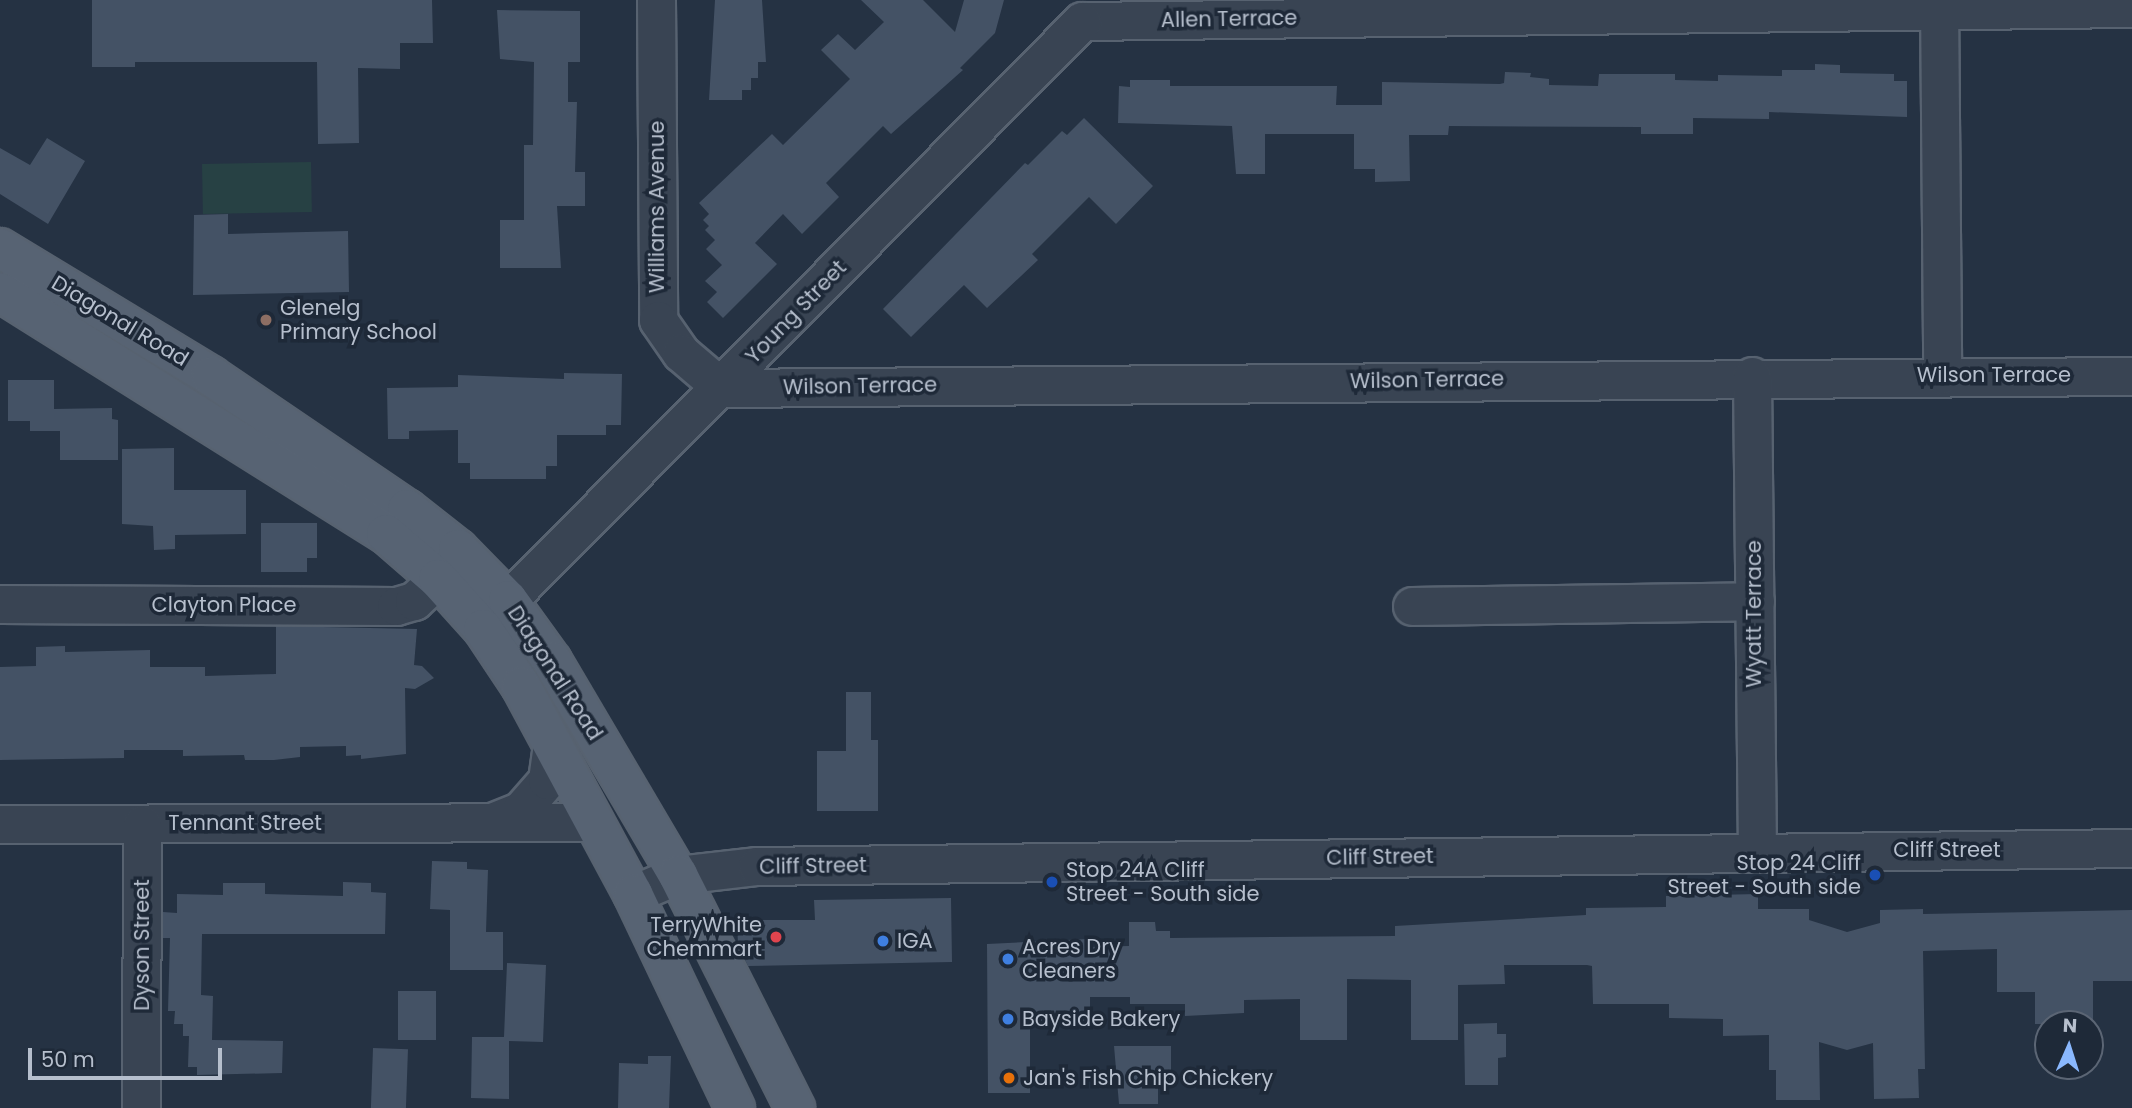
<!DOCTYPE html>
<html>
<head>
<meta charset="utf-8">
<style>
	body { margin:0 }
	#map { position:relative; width:2132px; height:1108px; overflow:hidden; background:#253243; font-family:Poppins,sans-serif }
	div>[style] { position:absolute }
	.green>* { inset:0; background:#274144; transform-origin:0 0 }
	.building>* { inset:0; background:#445265; transform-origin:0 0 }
	.roads { filter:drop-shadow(2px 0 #576270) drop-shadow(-2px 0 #576270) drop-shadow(0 2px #576270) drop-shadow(0 -2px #576270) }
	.minor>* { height:37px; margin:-18.5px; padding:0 18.5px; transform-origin:18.5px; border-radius:18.5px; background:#394453 }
	.major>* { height:38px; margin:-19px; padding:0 19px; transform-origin:19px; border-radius:19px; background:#576373 }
	.dots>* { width:19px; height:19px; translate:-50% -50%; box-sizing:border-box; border:4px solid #1e2938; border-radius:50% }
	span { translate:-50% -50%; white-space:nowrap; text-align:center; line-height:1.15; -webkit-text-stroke:7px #1e2938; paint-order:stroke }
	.street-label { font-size:21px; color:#b6bfcd }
	.poi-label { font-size:21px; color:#b6bfcd }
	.left { translate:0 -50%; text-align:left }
	.right { translate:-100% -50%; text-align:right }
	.north { position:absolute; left:2034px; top:1010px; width:70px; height:70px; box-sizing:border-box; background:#1e2938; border:2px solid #5b6574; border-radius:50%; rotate:3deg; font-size:19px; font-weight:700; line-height:28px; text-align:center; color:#b6bfcd }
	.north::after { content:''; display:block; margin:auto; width:24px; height:32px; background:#8ab8fe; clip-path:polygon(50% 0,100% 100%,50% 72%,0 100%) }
	.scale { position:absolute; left:28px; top:1048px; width:194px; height:32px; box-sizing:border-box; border:4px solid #b6bfcd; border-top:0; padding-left:9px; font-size:21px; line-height:24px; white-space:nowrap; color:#b6bfcd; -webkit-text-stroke:5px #1e2938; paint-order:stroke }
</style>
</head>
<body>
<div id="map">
	<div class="green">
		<div style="left:311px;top:162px;width:50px;height:109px;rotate:89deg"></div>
	</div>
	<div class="building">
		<div style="clip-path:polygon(92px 0,432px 0,433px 43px,400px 43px,400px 69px,358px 68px,359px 143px,318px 144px,317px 62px,135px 62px,135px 67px,92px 67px)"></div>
		<div style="clip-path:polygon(715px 0,762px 0,766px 62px,758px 62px,758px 78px,751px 78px,751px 90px,742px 90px,742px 100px,709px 100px)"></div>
		<div style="clip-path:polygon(861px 0,923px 0,955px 32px,964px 0,1004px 0,995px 33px,960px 68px,963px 70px,891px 134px,883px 126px,826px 183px,839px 197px,802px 234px,783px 214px,755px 243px,777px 264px,723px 318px,707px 302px,717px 292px,705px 281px,722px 265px,706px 249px,715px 240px,705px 230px,709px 226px,703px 220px,709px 214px,699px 203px,772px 134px,783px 145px,850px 79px,821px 50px,838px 34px,855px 50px,884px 22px)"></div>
		<div style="clip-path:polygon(497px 10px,580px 11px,580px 62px,568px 62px,568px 102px,577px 102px,575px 172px,585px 172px,585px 206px,557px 206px,561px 268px,500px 268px,500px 220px,524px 220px,524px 145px,533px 145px,534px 62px,500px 59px)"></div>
		<div style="clip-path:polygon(1815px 64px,1840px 65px,1840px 73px,1894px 74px,1894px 81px,1907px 81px,1907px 117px,1769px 112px,1769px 119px,1693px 118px,1693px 134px,1641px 134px,1641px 127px,1449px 126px,1448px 135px,1409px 135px,1410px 181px,1375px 182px,1375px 169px,1354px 169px,1354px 134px,1265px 134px,1265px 174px,1236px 174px,1232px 126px,1118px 123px,1119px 86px,1130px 87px,1130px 80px,1170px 80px,1170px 86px,1337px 86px,1336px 105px,1382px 105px,1382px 82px,1500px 84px,1504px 83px,1505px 72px,1531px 73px,1530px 77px,1549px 79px,1549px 85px,1598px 86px,1599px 74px,1675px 74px,1675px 80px,1718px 81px,1718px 75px,1782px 76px,1782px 70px,1815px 70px)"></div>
		<div style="clip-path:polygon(1084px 118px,1153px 186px,1116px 224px,1089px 197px,1032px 254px,1038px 260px,987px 308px,964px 285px,911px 337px,883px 309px,1025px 163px,1028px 165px,1062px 131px,1067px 135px)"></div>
		<div style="clip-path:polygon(47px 138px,85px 161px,48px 224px,0 194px,0 148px,30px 165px)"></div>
		<div style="clip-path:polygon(228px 214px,228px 234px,348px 231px,349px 292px,193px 295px,194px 215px)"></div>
		<div style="clip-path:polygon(564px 373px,622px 374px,621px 425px,606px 425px,606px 435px,557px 435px,557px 466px,546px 466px,546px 479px,470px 479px,470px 463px,458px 463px,458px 430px,409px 431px,409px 439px,388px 439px,387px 388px,458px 387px,458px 375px,564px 379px)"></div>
		<div style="clip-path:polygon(8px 380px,54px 380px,54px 409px,112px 408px,112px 419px,118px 420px,118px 460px,60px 460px,60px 431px,30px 431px,30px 421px,8px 421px)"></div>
		<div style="clip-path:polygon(174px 448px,174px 490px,246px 490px,246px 534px,175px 535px,175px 549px,154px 550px,153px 526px,122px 524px,122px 449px)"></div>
		<div style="clip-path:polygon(261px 523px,317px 523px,317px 558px,307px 558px,307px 572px,261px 572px)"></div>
		<div style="clip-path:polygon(276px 626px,417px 629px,414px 665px,422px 666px,434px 678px,415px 689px,405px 688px,406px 754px,361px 759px,361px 755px,346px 756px,346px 746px,300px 747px,300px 757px,274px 760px,245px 760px,244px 755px,183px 756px,183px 750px,124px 750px,124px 758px,0 760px,0 667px,36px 666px,36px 647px,65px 646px,65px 652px,150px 650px,150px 667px,205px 667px,205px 676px,276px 674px)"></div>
		<div style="clip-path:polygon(846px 692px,871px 692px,871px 740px,878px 740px,878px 811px,817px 811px,817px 751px,846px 751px)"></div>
		<div style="clip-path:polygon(432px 861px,467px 862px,467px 869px,488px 870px,486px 932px,503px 932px,503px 970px,450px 970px,450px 910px,430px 909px)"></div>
		<div style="clip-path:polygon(343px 882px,371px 883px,371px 892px,386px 893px,385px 934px,202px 934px,201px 995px,213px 996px,212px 1040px,283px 1041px,282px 1073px,197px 1075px,197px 1067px,188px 1067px,189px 1036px,183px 1036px,183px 1024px,174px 1024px,175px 1011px,168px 1011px,170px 938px,163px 938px,163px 912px,177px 913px,177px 894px,223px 895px,223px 883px,265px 883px,265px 894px,343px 896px)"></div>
		<div style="clip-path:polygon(1758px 894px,1758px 909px,1809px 909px,1809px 920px,1847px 932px,1880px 923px,1880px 910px,1923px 909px,1923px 914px,2132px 910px,2132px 981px,2093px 981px,2093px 1024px,2035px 1024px,2035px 992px,1997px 992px,1997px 949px,1923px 951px,1925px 1069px,1918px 1069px,1919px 1098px,1874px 1099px,1873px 1043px,1847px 1050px,1819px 1042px,1820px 1100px,1776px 1100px,1776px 1070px,1769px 1070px,1769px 1035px,1723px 1036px,1723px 1019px,1669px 1018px,1669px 1004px,1593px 1004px,1592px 966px,1587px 965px,1504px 965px,1505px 984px,1458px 985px,1458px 1040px,1411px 1040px,1411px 980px,1347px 979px,1347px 1040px,1300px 1040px,1300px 999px,1244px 1000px,1244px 1013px,1185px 1016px,1185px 1004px,1130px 1004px,1130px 997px,1090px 997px,1090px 1024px,1030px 1024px,1030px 1093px,988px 1093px,987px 944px,1087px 939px,1087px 947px,1129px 946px,1129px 922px,1155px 922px,1156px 931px,1170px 931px,1170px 938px,1395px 936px,1395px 926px,1586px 915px,1586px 908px,1666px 907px,1666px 896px)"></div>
		<div style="clip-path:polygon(951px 898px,952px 962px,748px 966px,738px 945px,737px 920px,815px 920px,814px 900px)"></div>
		<div style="clip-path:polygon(507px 963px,546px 965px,543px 1042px,509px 1041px,509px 1099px,471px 1098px,472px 1037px,504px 1037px)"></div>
		<div style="left:398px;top:991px;width:38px;height:49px"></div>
		<div style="clip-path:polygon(1497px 1023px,1497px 1034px,1506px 1034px,1506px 1057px,1498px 1058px,1498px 1085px,1465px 1085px,1464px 1024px)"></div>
		<div style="clip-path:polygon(1114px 1046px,1171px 1046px,1171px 1079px,1158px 1079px,1158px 1104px,1119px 1104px)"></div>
		<div style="left:373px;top:1048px;width:35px;height:60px;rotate:2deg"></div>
		<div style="clip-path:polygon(648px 1056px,671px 1056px,669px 1108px,618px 1108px,619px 1063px,648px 1064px)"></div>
	</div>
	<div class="roads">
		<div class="minor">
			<div style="left:656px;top:0;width:320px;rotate:89.6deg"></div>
			<div style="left:658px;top:320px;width:40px;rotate:55.1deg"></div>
			<div style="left:681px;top:353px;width:54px;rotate:40.5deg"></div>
			<div style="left:722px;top:388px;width:1410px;rotate:-0.49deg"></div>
			<div style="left:1939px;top:0;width:375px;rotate:89.5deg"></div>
			<div style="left:1082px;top:21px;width:1050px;rotate:-0.71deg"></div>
			<div style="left:1752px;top:376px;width:475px;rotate:89.4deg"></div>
			<div style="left:508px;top:600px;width:815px;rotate:-45.25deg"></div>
			<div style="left:0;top:604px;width:396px;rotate:0.3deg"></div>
			<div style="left:396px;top:606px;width:19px;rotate:-16deg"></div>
			<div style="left:414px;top:601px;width:33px;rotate:-43deg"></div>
			<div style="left:1412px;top:606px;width:343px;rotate:-0.8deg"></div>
			<div style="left:492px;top:822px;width:31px;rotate:-22deg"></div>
			<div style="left:521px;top:810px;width:40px;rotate:-49deg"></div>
			<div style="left:547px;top:780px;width:35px;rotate:-82deg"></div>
			<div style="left:0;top:824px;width:594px;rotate:-0.19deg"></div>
			<div style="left:633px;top:894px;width:49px;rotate:-22.9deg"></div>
			<div style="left:678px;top:875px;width:80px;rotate:-6.5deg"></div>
			<div style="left:757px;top:866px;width:1375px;rotate:-0.75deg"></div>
			<div style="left:141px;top:1108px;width:284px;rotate:-89.8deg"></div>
		</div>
		<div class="major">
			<div style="left:0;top:248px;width:247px;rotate:31.2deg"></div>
			<div style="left:211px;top:376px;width:237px;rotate:34.2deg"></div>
			<div style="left:407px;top:509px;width:65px;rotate:38.1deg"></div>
			<div style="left:458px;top:549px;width:71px;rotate:45.6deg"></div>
			<div style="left:508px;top:600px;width:75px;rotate:54.2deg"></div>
			<div style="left:552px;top:661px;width:248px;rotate:59.5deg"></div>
			<div style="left:678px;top:875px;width:261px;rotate:63.3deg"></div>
			<div style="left:0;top:292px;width:456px;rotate:32.1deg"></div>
			<div style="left:386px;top:534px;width:69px;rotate:40.9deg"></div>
			<div style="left:438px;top:579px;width:67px;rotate:48deg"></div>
			<div style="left:483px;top:629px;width:69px;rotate:56.3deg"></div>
			<div style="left:521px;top:686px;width:236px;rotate:61.7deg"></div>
			<div style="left:633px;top:894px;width:237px;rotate:64.5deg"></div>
		</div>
	</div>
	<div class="dots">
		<div style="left:266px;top:320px;background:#8d6e63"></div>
		<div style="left:1875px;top:875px;background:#1a4fb4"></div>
		<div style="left:1052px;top:882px;background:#1a4fb4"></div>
		<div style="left:776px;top:937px;background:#e0444e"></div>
		<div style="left:883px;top:941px;background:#3f7fe0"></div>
		<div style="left:1008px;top:959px;background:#3f7fe0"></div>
		<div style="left:1008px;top:1019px;background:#3f7fe0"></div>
		<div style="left:1009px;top:1078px;background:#e8710a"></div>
	</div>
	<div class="street-label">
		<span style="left:1229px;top:19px;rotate:-1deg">Allen Terrace</span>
		<span style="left:657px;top:207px;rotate:-90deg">Williams Avenue</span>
		<span style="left:796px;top:312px;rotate:-46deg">Young Street</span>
		<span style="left:120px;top:321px;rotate:31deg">Diagonal Road</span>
		<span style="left:1994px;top:375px">Wilson Terrace</span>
		<span style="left:1427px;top:380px;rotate:-1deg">Wilson Terrace</span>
		<span style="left:860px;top:386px;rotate:-1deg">Wilson Terrace</span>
		<span style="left:224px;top:605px">Clayton Place</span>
		<span style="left:1754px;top:614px;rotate:-90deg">Wyatt Terrace</span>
		<span style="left:555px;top:673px;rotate:57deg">Diagonal Road</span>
		<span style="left:245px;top:823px">Tennant Street</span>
		<span style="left:1947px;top:850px">Cliff Street</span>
		<span style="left:1380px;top:857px;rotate:-1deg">Cliff Street</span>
		<span style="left:813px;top:866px;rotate:-1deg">Cliff Street</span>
		<span style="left:142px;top:945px;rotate:-90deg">Dyson Street</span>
	</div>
	<div class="poi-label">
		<span class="left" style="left:280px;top:320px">Glenelg<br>Primary School</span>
		<span class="right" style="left:1861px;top:875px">Stop 24 Cliff<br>Street - South side</span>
		<span class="left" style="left:1066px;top:882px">Stop 24A Cliff<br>Street - South side</span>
		<span class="right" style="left:762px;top:937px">TerryWhite<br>Chemmart</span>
		<span class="left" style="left:897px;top:941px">IGA</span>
		<span class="left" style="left:1022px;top:959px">Acres Dry<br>Cleaners</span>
		<span class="left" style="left:1022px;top:1019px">Bayside Bakery</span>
		<span class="left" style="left:1023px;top:1078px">Jan's Fish Chip Chickery</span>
	</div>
	<div class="north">N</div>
	<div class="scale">50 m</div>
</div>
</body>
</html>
